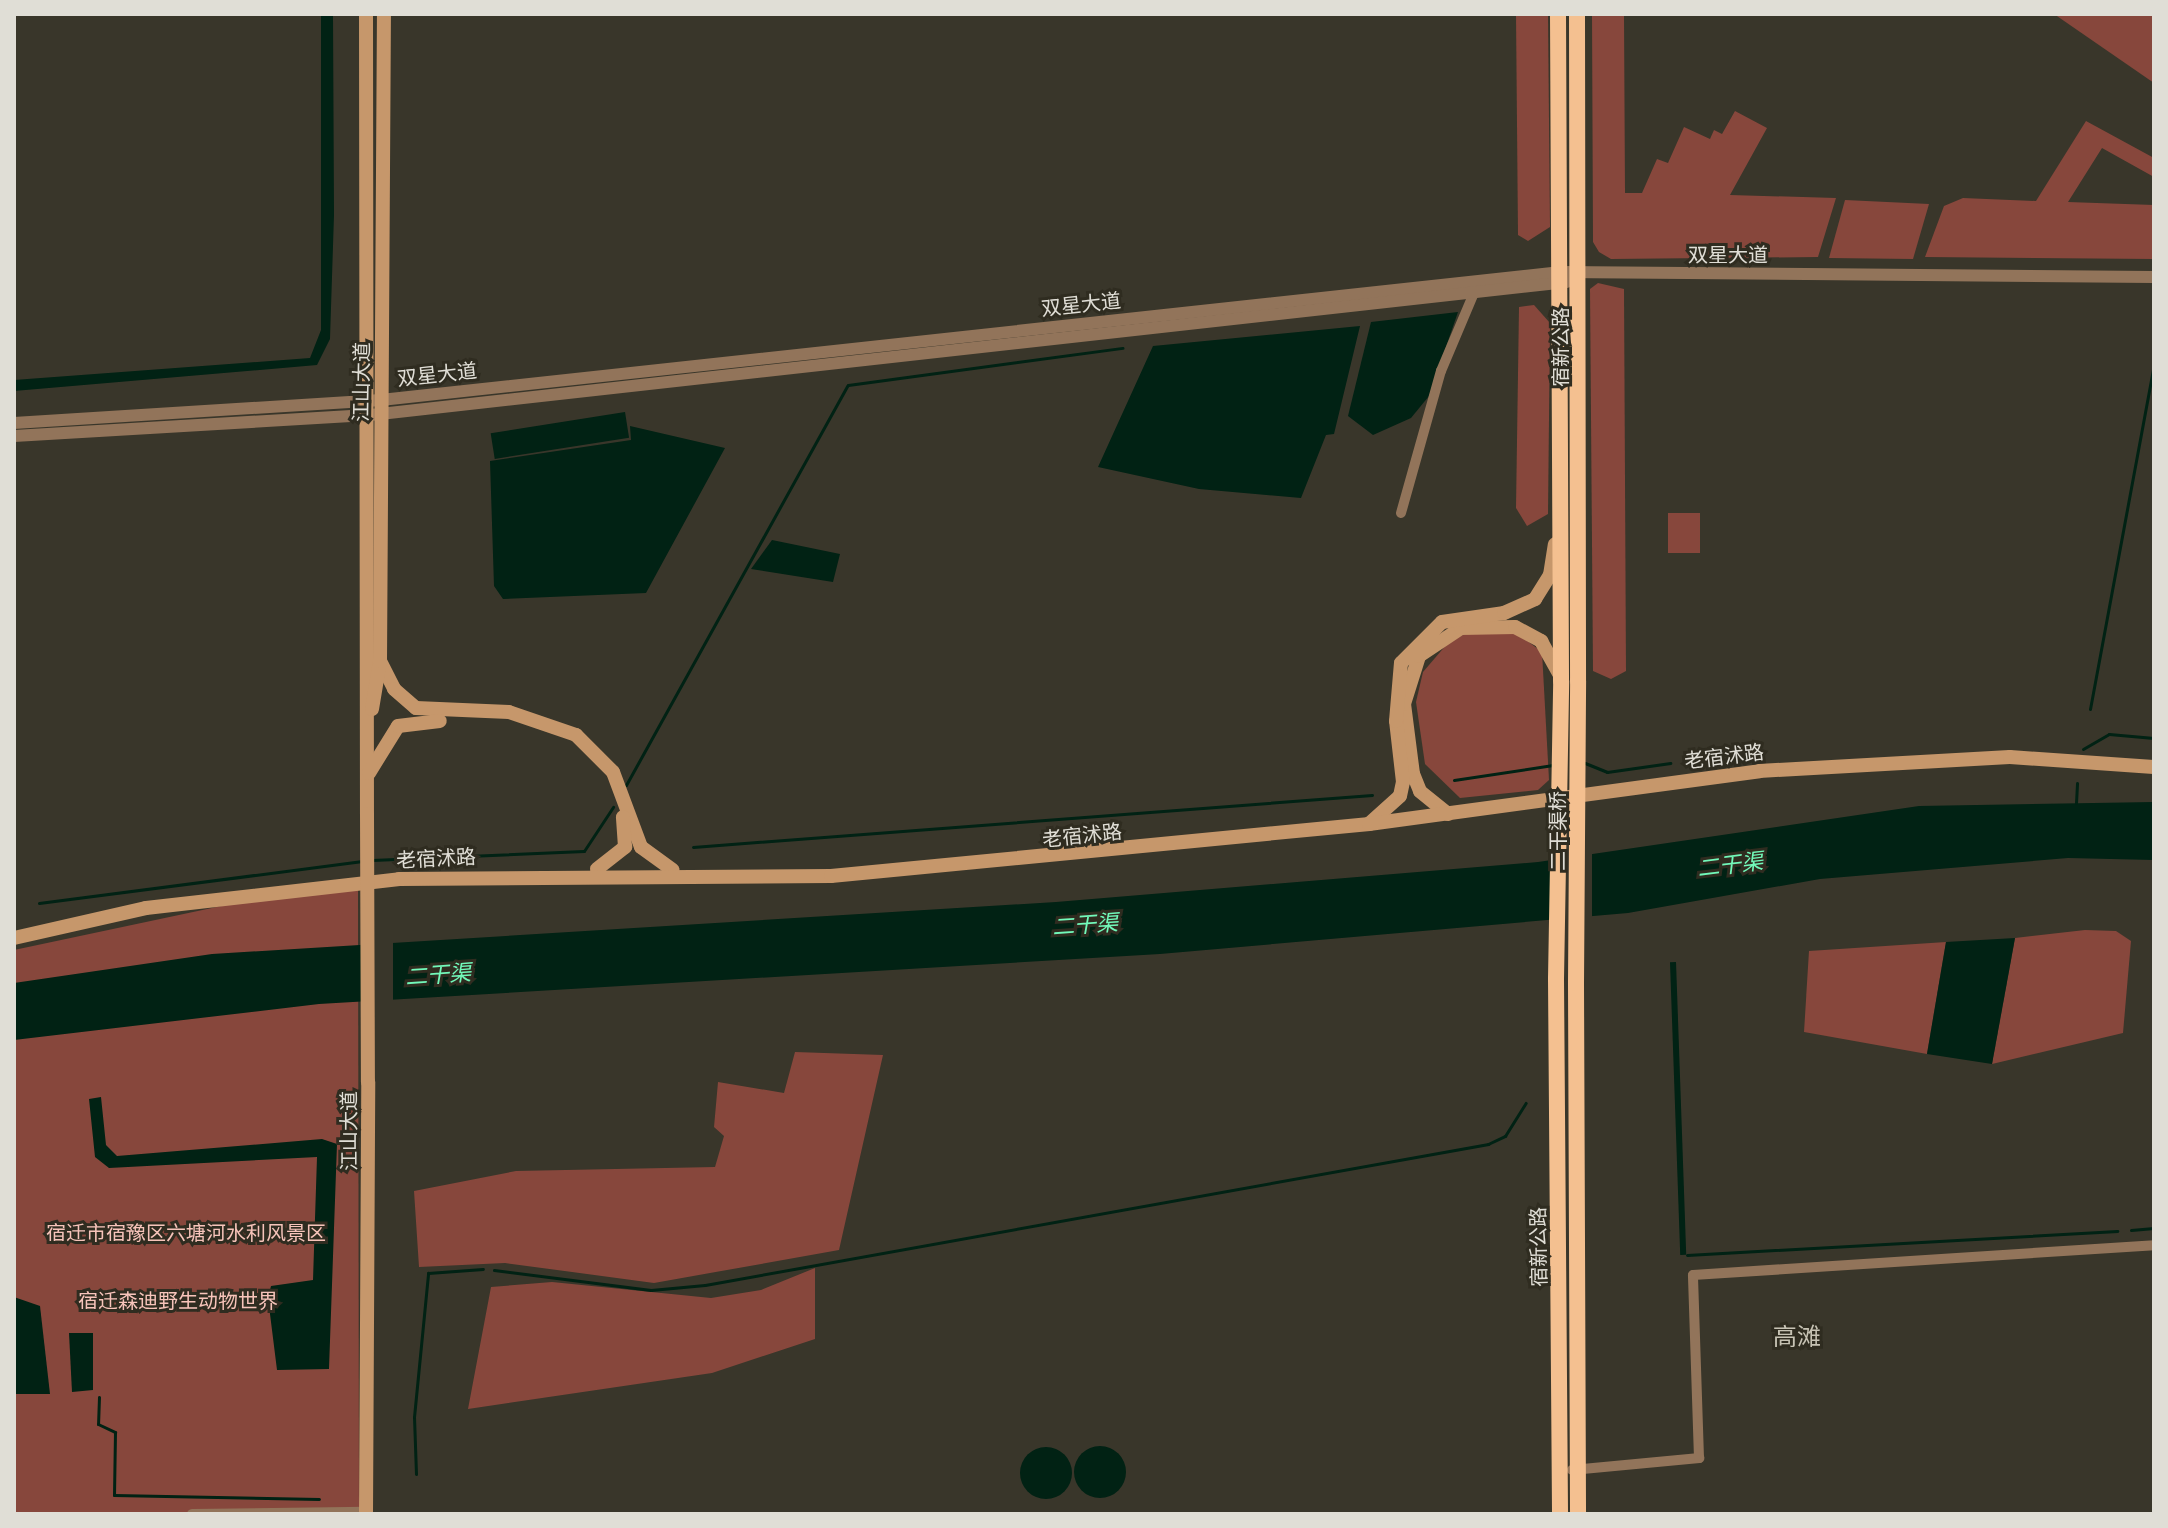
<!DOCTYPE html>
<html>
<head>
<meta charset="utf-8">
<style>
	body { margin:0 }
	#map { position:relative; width:2168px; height:1528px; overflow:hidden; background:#39362a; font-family:"Noto Sans","Noto Sans SC",sans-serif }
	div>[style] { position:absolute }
	.green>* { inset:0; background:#87473c; transform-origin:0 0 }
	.water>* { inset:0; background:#012214; transform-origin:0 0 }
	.round { border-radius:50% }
	.pier>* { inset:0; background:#39362a; transform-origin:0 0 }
	.stream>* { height:3px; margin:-1.5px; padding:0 1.5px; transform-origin:1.5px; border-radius:1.5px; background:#012214 }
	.minor>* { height:10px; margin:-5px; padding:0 5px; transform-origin:5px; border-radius:5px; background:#92745a }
	.tertiary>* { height:12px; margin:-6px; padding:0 6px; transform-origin:6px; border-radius:6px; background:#92745a }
	.secondary>* { height:14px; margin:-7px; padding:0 7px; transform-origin:7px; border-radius:7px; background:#c6976b }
	.trunk>* { height:16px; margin:-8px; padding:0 8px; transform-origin:8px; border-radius:8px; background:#f4c090 }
	.secondary-bridge>* { height:14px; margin:-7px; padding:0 7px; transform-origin:7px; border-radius:7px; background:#c6976b }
	.trunk-bridge>* { height:16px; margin:-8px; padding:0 8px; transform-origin:8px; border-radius:8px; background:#f4c090 }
	span { translate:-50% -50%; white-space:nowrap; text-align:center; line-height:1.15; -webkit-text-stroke:6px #2f2c20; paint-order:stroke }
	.street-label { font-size:20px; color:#e0ded6 }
	.park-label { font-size:20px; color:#f7c4ba }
	.water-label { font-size:22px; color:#72f9ba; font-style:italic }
	.quarter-label { font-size:24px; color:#c7c3b4 }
	.frame { position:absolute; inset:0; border:16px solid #e0ded6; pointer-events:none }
</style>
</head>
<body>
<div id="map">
	<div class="green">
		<div style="clip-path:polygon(1516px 14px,1548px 14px,1550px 227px,1528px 241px,1518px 235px)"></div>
		<div style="clip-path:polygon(1592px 14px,1624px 14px,1625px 193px,1642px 193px,1657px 159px,1668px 163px,1684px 127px,1710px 139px,1714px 130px,1722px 134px,1735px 111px,1767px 128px,1730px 195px,1836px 198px,1818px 257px,1611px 259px,1599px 252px,1593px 242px)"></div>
		<div style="clip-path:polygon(2054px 14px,2154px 14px,2154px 83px)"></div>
		<div style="clip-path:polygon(2086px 121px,2154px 158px,2154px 177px,2102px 148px,2068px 202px,2154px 205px,2154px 259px,1925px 257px,1944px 206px,1963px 198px,2036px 201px)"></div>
		<div style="clip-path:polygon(1845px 200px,1929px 204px,1913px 259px,1829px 258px)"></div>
		<div style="clip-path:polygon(1598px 283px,1624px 289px,1626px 671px,1611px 679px,1593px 671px,1590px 289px)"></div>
		<div style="clip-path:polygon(1534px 305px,1550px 323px,1548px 514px,1527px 526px,1516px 508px,1519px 307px)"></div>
		<div style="left:1668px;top:513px;width:32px;height:40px"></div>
		<div style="clip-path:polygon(1483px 631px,1518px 634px,1542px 652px,1549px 780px,1538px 790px,1460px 798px,1425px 764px,1416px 702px,1423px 672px,1453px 637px)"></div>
		<div style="clip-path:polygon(358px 888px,359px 1514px,14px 1514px,14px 950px,226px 905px)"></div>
		<div style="clip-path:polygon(2085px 930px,2116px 931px,2131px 941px,2123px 1033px,1992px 1064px,2015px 938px)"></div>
		<div style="clip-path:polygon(1946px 942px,1927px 1054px,1804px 1032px,1809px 951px)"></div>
		<div style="clip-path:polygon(795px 1052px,883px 1055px,839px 1250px,654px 1283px,505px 1263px,419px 1267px,414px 1191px,516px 1171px,715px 1167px,724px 1136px,714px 1127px,718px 1082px,784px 1093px)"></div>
		<div style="clip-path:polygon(815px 1268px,815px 1339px,712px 1373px,468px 1409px,491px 1287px,552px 1282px,711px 1298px,761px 1290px)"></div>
	</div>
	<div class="water">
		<div style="clip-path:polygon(321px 14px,333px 14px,334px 215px,330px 339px,317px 365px,14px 391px,14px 380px,310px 358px,321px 330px)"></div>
		<div style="clip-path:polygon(1458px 312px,1429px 396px,1411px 418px,1373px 435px,1348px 416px,1371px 322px)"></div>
		<div style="clip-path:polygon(1360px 326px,1334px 434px,1326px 435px,1301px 498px,1199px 489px,1098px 467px,1153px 346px)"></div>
		<div style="left:625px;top:412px;width:26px;height:136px;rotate:81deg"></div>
		<div style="clip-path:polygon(630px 426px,725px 448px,646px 593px,503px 599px,494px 586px,490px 461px,631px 440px)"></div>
		<div style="clip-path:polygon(772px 540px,840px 554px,833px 582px,751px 569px)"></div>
		<div style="clip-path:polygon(2154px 802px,2154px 860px,2068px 858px,1820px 879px,1628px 913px,1160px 954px,319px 1004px,14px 1040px,14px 983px,212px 954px,1056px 902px,1538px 862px,1919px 806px)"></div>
		<div style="clip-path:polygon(2015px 938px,1992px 1064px,1927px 1054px,1946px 942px)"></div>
		<div style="left:1676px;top:962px;width:293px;height:6px;rotate:88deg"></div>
		<div style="clip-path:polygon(101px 1097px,106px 1145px,117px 1156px,322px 1139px,337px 1144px,329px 1369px,277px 1370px,268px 1298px,271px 1286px,313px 1280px,317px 1157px,109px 1168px,95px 1157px,89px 1099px)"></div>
		<div style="clip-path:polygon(14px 1297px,40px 1306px,50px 1394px,14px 1394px)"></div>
		<div style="clip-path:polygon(69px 1333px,93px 1333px,93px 1390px,72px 1392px)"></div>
		<div class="round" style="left:1074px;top:1446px;width:52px;height:52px"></div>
		<div class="round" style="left:1020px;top:1447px;width:52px;height:52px"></div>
	</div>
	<div class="pier">
		<div style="left:1592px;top:852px;width:69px;height:39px;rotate:90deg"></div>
		<div style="left:393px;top:940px;width:64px;height:30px;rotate:90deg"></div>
	</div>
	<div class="stream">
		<div style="left:2090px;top:709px;width:353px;rotate:-79.5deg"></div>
		<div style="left:2083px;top:749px;width:30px;rotate:-30deg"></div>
		<div style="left:2109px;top:734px;width:45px;rotate:5.1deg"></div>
		<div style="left:1585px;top:763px;width:24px;rotate:22deg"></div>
		<div style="left:1607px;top:772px;width:64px;rotate:-8.1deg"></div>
		<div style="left:1454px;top:780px;width:100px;rotate:-8.6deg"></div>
		<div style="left:626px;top:785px;width:457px;rotate:-61deg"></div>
		<div style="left:848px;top:385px;width:277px;rotate:-7.7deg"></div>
		<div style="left:2076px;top:803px;width:20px;rotate:-87deg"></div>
		<div style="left:693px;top:847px;width:681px;rotate:-4.38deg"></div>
		<div style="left:372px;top:860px;width:212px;rotate:-2.4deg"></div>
		<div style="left:584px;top:851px;width:53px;rotate:-56.6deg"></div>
		<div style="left:39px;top:903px;width:328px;rotate:-7.4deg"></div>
		<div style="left:2131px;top:1230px;width:23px;rotate:-5deg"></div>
		<div style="left:1687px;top:1255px;width:431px;rotate:-3.2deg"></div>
		<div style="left:494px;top:1270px;width:158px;rotate:7.3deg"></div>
		<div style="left:651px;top:1290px;width:54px;rotate:-5.3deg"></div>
		<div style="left:705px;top:1285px;width:796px;rotate:-10.21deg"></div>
		<div style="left:1488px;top:1144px;width:19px;rotate:-25deg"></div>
		<div style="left:1505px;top:1136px;width:39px;rotate:-58deg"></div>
		<div style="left:99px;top:1397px;width:27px;rotate:92deg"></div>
		<div style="left:98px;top:1424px;width:19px;rotate:25deg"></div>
		<div style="left:115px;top:1432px;width:63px;rotate:90.9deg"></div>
		<div style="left:114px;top:1495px;width:205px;rotate:1.1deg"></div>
		<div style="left:416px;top:1474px;width:57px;rotate:-92deg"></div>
		<div style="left:414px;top:1417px;width:145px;rotate:-84.4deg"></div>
		<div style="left:428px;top:1273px;width:55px;rotate:-4.2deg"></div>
	</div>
	<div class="minor">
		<div style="left:1401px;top:513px;width:148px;rotate:-74.3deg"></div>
		<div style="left:1441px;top:371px;width:90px;rotate:-67.1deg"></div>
		<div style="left:1572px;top:1470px;width:128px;rotate:-5.4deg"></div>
		<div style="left:1699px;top:1458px;width:183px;rotate:-91.9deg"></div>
		<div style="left:1693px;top:1275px;width:462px;rotate:-3.7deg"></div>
		<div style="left:192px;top:1514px;width:174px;rotate:-0.7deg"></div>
	</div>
	<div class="tertiary">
		<div style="left:14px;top:423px;width:368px;rotate:-3.6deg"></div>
		<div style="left:381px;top:400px;width:1187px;rotate:-6.19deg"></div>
		<div style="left:1561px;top:272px;width:593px;rotate:0.48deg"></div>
		<div style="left:14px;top:436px;width:367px;rotate:-3.4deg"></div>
		<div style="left:380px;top:414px;width:1194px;rotate:-6.35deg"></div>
	</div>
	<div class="secondary">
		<div style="left:366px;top:14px;width:800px;rotate:89.93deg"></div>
		<div style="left:380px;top:661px;width:31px;rotate:63deg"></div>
		<div style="left:394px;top:689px;width:29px;rotate:41deg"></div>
		<div style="left:416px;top:708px;width:93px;rotate:2.5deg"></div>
		<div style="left:509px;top:712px;width:71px;rotate:18.9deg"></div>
		<div style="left:576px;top:735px;width:52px;rotate:45deg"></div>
		<div style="left:613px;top:772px;width:80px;rotate:69.5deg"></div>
		<div style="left:641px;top:847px;width:39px;rotate:36deg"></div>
		<div style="left:372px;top:709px;width:49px;rotate:-80.5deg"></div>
		<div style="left:380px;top:661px;width:647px;rotate:-89.65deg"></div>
		<div style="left:369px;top:773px;width:55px;rotate:-58.3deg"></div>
		<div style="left:398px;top:726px;width:42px;rotate:-6.8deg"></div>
		<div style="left:1448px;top:814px;width:36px;rotate:-141deg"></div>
		<div style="left:1420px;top:791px;width:18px;rotate:-112deg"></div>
		<div style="left:1413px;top:774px;width:71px;rotate:-97.3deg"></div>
		<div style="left:1404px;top:704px;width:50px;rotate:-72.6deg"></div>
		<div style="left:1419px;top:656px;width:50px;rotate:-33.7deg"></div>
		<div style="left:1461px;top:628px;width:54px;rotate:-1.1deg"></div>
		<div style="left:1515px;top:627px;width:30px;rotate:28deg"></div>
		<div style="left:1541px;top:641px;width:41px;rotate:60.9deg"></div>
		<div style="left:1370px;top:823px;width:40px;rotate:-42deg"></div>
		<div style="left:1400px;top:796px;width:14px;rotate:-78deg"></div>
		<div style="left:1403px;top:782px;width:61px;rotate:-96.5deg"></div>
		<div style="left:1396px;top:721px;width:58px;rotate:-85.1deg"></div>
		<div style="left:1401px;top:663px;width:58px;rotate:-45deg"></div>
		<div style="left:1442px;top:622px;width:63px;rotate:-8.3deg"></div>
		<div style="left:1504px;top:613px;width:34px;rotate:-24deg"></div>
		<div style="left:1535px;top:599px;width:28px;rotate:-58deg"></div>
		<div style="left:1550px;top:575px;width:31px;rotate:-81deg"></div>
		<div style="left:597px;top:869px;width:36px;rotate:-38deg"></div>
		<div style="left:625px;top:847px;width:30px;rotate:-94deg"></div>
		<div style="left:14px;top:938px;width:135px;rotate:-12.8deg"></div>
		<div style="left:146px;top:908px;width:255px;rotate:-6.5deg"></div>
		<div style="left:399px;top:879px;width:432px;rotate:-0.4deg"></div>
		<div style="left:831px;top:876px;width:541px;rotate:-5.52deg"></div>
		<div style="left:1369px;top:824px;width:394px;rotate:-7.7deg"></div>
		<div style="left:1759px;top:771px;width:251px;rotate:-3.2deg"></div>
		<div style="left:2010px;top:757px;width:144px;rotate:4deg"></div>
		<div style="left:366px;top:1514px;width:432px;rotate:-89.7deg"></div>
	</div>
	<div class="trunk">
		<div style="left:1558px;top:14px;width:667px;rotate:89.74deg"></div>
		<div style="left:1577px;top:14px;width:667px;rotate:89.91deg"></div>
		<div style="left:1556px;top:979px;width:535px;rotate:89.57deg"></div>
		<div style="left:1576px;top:983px;width:531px;rotate:89.78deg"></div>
	</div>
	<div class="secondary-bridge">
		<div style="left:367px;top:814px;width:268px;rotate:89.8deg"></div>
	</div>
	<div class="trunk-bridge">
		<div style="left:1556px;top:979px;width:298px;rotate:-89deg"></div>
		<div style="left:1576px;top:983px;width:302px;rotate:-89.6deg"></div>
	</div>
	<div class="street-label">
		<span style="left:1728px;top:254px">双星大道</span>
		<span style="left:1081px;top:304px;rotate:-6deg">双星大道</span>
		<span style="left:1560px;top:347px;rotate:-90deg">宿新公路</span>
		<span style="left:437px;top:374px;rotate:-6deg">双星大道</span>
		<span style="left:361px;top:382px;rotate:-89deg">江山大道</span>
		<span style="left:1724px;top:756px;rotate:-7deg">老宿沭路</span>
		<span style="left:1557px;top:831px;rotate:-90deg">二干渠桥</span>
		<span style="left:1082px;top:835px;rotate:-6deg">老宿沭路</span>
		<span style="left:436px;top:858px;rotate:-3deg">老宿沭路</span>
		<span style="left:348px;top:1131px;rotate:-90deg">江山大道</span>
		<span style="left:1538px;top:1247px;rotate:-91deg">宿新公路</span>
	</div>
	<div class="park-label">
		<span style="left:186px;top:1232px">宿迁市宿豫区六塘河水利风景区</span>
		<span style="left:178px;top:1300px">宿迁森迪野生动物世界</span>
	</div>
	<div class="water-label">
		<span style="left:1730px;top:864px;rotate:-7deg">二干渠</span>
		<span style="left:1085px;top:924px;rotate:-4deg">二干渠</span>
		<span style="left:438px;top:974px;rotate:-4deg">二干渠</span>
	</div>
	<div class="quarter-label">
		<span style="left:1797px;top:1336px">高滩</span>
	</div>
	<div class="frame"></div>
</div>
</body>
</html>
